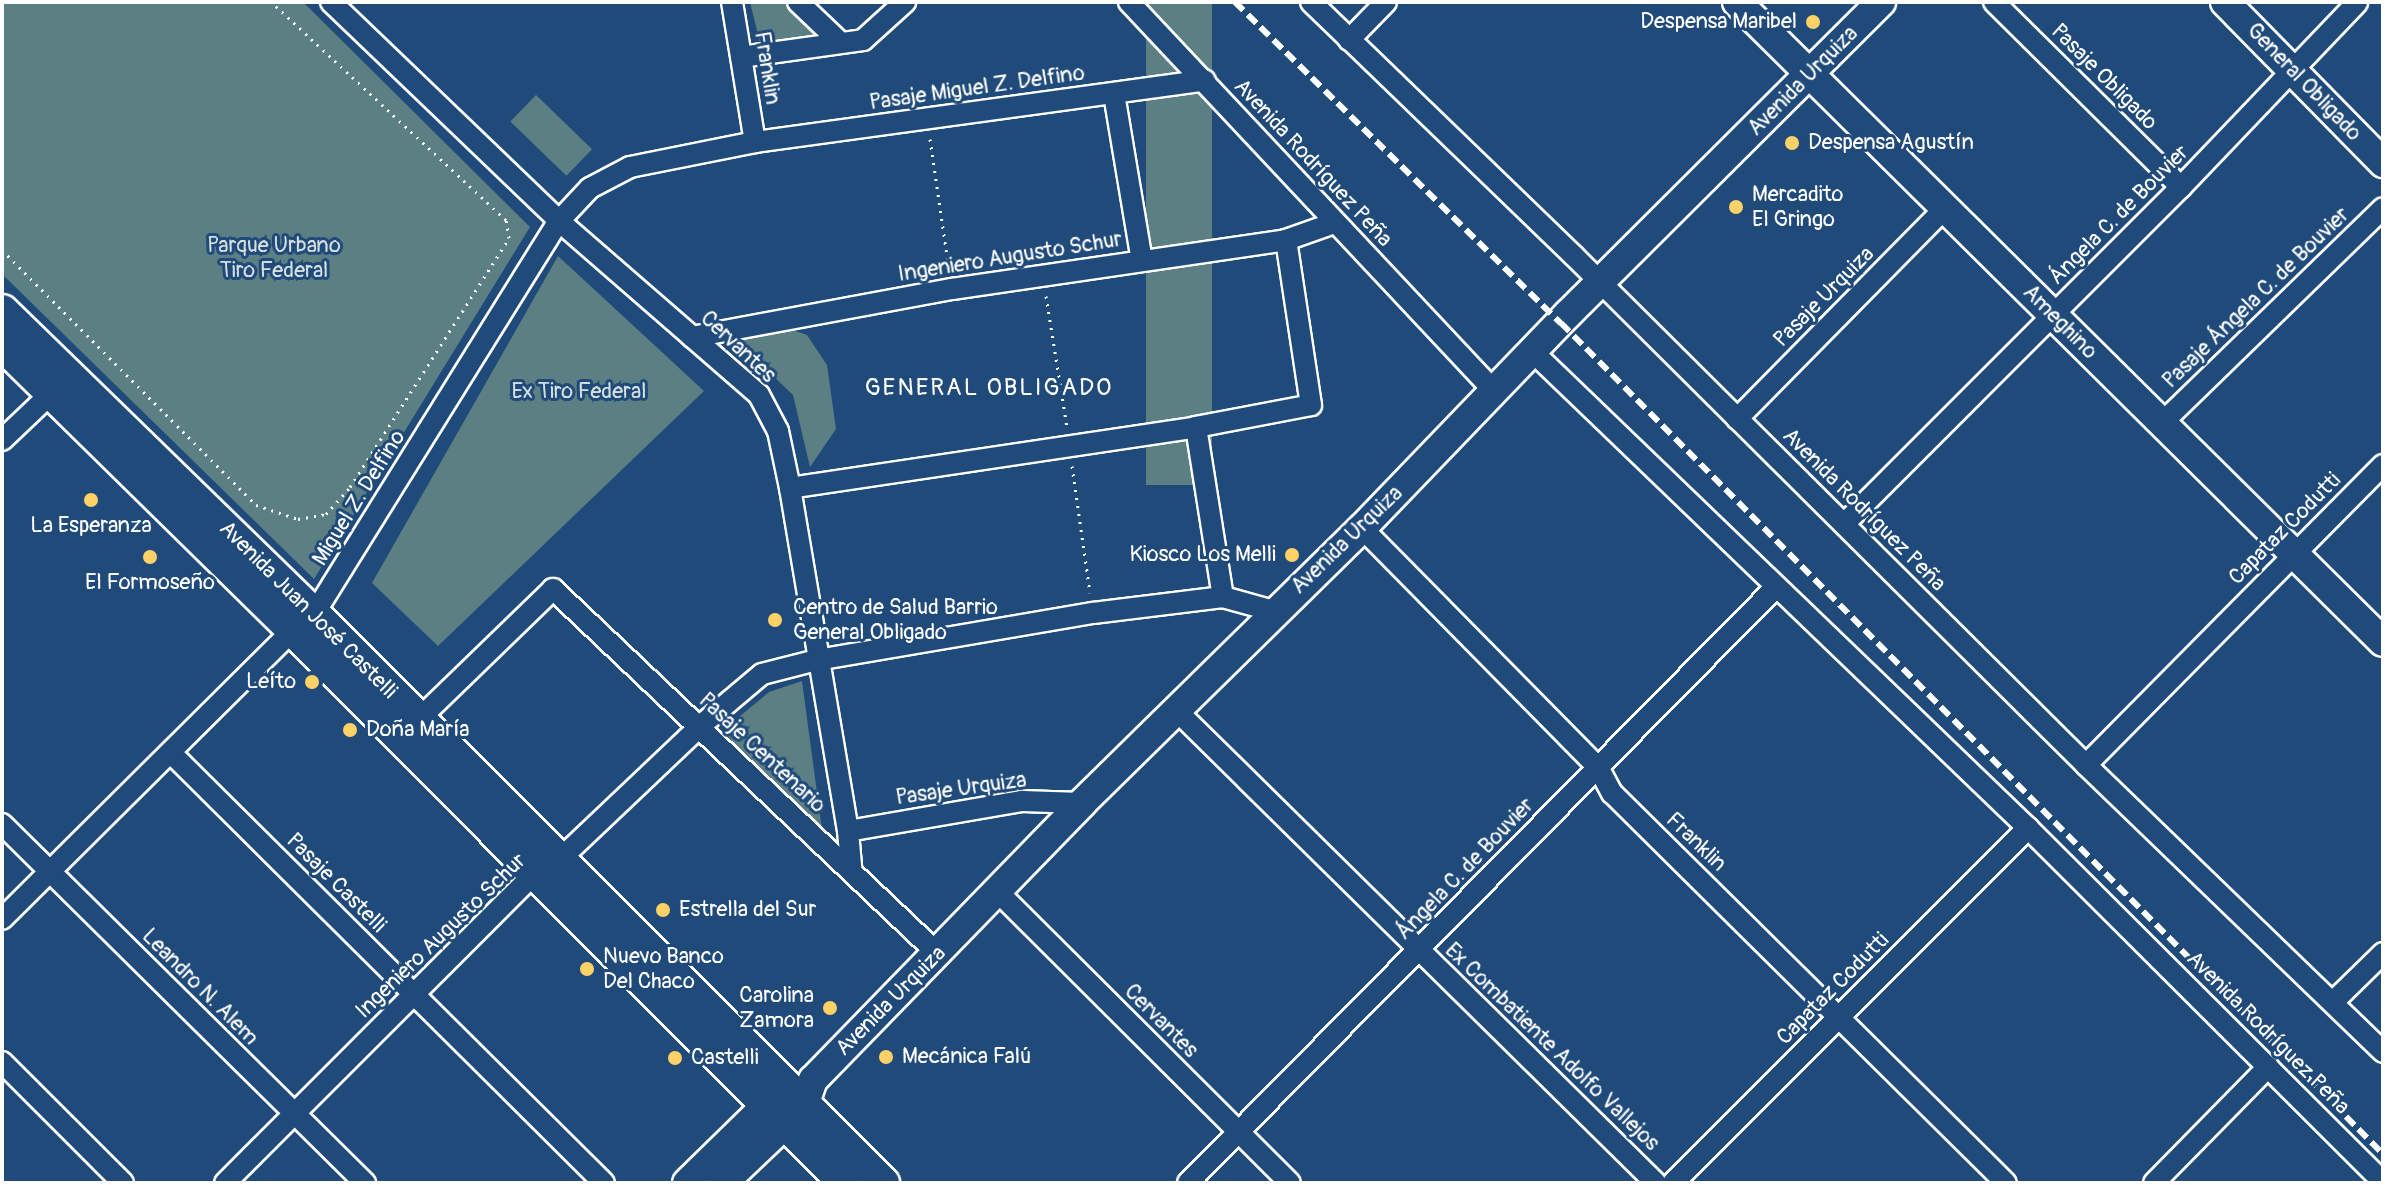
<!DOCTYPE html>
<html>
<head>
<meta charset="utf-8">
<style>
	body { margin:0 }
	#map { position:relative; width:2385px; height:1185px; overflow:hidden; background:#1f4a7a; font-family:Pangolin,sans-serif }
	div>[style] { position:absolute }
	.green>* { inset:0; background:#5c7f84; transform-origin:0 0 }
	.path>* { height:3px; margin-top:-1.5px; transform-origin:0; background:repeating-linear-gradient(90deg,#fff 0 2px,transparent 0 8px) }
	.roads { filter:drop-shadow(2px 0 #fff) drop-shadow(-2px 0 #fff) drop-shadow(0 2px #fff) drop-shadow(0 -2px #fff) }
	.street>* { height:20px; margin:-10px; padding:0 10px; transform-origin:10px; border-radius:10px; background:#1f4a7a }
	.secondary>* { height:28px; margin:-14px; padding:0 14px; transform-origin:14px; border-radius:14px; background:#1f4a7a }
	.primary>* { height:32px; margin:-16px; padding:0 16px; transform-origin:16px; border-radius:16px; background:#1f4a7a }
	.rail>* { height:6px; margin-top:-3px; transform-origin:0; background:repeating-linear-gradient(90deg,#fff 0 12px,transparent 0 18px) }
	.dots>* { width:22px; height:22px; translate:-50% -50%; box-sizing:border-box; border:4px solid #1f4a7a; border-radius:50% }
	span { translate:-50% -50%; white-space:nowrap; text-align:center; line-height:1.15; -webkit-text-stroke:6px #1f4a7a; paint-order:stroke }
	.poi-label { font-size:22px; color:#fff }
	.right { translate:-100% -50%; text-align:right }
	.left { translate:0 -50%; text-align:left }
	.street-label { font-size:22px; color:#fff }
	.park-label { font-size:22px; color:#d6dfe0 }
	.neighbourhood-label { font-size:24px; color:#fff; letter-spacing:2px }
	.frame { position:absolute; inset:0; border:4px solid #fff; pointer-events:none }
</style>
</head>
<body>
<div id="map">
	<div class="green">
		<div style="clip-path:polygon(2px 2px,303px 2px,530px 227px,314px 579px,2px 274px)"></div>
		<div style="clip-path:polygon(750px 2px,787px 2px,822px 36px,760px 43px)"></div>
		<div style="left:1146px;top:2px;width:66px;height:483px"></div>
		<div style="left:536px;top:95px;width:78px;height:37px;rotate:44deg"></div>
		<div style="clip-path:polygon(558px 256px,704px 391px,438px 646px,372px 583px)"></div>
		<div style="clip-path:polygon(787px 328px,807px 335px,827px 365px,836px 429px,810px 467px,793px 395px,744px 348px,744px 338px)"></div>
		<div style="clip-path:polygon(802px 681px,822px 830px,722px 731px,769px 692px)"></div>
	</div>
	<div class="path">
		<div style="left:930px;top:139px;width:132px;rotate:81.7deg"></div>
		<div style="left:2px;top:250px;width:360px;rotate:45.1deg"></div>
		<div style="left:256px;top:505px;width:44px;rotate:18.4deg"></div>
		<div style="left:298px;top:519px;width:28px;rotate:-10deg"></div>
		<div style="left:326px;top:514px;width:36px;rotate:-48deg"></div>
		<div style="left:350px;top:487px;width:295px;rotate:-57.4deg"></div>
		<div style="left:509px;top:238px;width:18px;rotate:-99deg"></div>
		<div style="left:506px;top:220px;width:321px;rotate:-137.1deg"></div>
		<div style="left:1046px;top:296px;width:133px;rotate:80.9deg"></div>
		<div style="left:1072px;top:466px;width:128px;rotate:81.9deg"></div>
	</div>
	<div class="roads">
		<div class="street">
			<div style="left:331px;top:2px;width:316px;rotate:43.8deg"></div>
			<div style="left:559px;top:221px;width:265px;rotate:41deg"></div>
			<div style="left:759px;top:395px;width:41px;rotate:62.2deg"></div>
			<div style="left:778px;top:431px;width:58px;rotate:78.1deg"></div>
			<div style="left:790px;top:488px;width:348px;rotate:80.4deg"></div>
			<div style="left:848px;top:831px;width:38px;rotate:85deg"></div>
			<div style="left:732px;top:2px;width:142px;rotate:80.7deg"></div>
			<div style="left:798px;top:2px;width:59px;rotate:43.6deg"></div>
			<div style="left:1129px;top:2px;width:533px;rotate:46.82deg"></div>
			<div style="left:1311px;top:2px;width:366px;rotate:44deg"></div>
			<div style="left:1574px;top:256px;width:722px;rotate:44.83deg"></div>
			<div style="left:2086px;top:765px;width:413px;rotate:44deg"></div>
			<div style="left:1994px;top:2px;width:263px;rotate:44.7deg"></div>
			<div style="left:1349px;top:40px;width:53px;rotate:-45.8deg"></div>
			<div style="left:741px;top:57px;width:123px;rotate:-7.9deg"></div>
			<div style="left:863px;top:40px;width:57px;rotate:-42.1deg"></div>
			<div style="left:1114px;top:94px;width:169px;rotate:80.5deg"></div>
			<div style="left:692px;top:337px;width:264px;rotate:-10.5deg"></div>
			<div style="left:952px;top:289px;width:338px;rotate:-8.3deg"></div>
			<div style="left:1286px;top:240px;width:51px;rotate:-19.5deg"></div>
			<div style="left:1533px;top:352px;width:687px;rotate:43.88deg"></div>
			<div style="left:2028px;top:828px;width:501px;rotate:44.92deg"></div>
			<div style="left:1737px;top:419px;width:296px;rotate:-45.4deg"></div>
			<div style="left:2162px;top:423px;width:308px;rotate:-44.2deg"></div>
			<div style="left:1196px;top:427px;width:172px;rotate:81deg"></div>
			<div style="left:2px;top:440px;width:80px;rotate:-43.5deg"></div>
			<div style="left:790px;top:488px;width:411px;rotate:-8.5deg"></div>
			<div style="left:1196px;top:427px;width:117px;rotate:-10.8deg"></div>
			<div style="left:1311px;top:405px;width:167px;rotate:-98.6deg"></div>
			<div style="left:1844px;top:524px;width:477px;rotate:-45deg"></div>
			<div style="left:2181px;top:187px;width:255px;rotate:-46.3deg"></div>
			<div style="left:1362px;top:528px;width:336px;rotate:45.4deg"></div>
			<div style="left:1598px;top:767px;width:30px;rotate:62deg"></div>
			<div style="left:1612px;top:793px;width:554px;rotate:44.71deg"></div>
			<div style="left:1175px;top:709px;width:675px;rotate:44.58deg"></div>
			<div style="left:418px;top:720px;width:188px;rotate:-44.1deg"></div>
			<div style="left:553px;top:589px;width:529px;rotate:43.47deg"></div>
			<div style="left:171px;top:753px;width:610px;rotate:44.8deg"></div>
			<div style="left:2086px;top:765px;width:422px;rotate:-45.3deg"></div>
			<div style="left:2px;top:824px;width:511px;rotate:44.68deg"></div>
			<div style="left:848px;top:831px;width:177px;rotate:-9.8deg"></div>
			<div style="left:1022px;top:801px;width:60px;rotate:1.9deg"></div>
			<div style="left:998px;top:892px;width:412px;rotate:44.9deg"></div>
			<div style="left:2px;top:919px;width:410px;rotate:-44.8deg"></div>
			<div style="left:293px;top:630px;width:26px;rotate:-37deg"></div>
			<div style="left:314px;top:614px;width:463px;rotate:-58.1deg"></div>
			<div style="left:559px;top:221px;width:45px;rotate:-46.8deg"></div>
			<div style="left:590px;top:188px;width:45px;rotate:-27.7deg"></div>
			<div style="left:630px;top:167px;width:127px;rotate:-11.3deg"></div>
			<div style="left:755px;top:142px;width:454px;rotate:-7.8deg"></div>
			<div style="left:2333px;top:1002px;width:70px;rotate:-44.4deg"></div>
			<div style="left:2px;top:1062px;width:171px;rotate:45deg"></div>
			<div style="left:225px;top:1183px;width:437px;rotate:-45deg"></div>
			<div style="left:534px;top:874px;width:27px;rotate:-28deg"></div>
			<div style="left:558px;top:861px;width:195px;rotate:-43.5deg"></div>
			<div style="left:699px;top:727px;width:82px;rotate:-40.1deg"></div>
			<div style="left:762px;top:674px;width:57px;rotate:-14.3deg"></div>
			<div style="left:817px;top:660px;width:280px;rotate:-9.7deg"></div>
			<div style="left:1093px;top:613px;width:131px;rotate:-7deg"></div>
			<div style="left:1223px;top:597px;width:52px;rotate:15.6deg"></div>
			<div style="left:1188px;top:1183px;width:836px;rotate:-45.39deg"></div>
			<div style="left:1673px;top:1183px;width:502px;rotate:-45deg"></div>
			<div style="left:2154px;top:1183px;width:163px;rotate:-45.5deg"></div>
		</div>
		<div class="secondary">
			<div style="left:1737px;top:2px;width:909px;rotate:44.73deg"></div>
			<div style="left:2225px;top:2px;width:226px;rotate:45.5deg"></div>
			<div style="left:687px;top:1183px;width:133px;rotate:-44.4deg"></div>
			<div style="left:723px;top:1183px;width:112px;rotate:-43.5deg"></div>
			<div style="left:804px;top:1106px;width:28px;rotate:-71deg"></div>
			<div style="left:813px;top:1080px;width:386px;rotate:-45.8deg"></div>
			<div style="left:1082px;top:803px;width:392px;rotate:-44.5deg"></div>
			<div style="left:1362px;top:528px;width:297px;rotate:-46.1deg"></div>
			<div style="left:1568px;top:314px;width:442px;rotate:-44.9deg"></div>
		</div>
		<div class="primary">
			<div style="left:2px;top:311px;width:435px;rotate:44.2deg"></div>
			<div style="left:314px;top:614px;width:805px;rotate:45deg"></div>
			<div style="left:2px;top:344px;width:408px;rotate:44.5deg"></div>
			<div style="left:293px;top:630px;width:781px;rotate:45.05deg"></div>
		</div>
	</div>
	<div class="rail">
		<div style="left:1235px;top:2px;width:458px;rotate:44.6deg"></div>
		<div style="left:1561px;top:323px;width:1169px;rotate:45.31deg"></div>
	</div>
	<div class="dots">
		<div style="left:1813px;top:22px;background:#ffd166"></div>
		<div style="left:1792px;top:143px;background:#ffd166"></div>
		<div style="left:1736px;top:207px;background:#ffd166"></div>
		<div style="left:91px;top:500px;background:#ffd166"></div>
		<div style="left:1292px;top:555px;background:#ffd166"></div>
		<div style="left:150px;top:557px;background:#ffd166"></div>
		<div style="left:775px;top:620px;background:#ffd166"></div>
		<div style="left:312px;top:682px;background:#ffd166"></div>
		<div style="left:350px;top:730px;background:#ffd166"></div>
		<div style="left:663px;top:910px;background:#ffd166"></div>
		<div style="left:587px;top:969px;background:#ffd166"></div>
		<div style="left:830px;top:1008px;background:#ffd166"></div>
		<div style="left:886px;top:1057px;background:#ffd166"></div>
		<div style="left:675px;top:1058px;background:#ffd166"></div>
	</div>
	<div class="poi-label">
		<span class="right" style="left:1797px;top:22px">Despensa Maribel</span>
		<span class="left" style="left:1808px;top:143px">Despensa Agustín</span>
		<span class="left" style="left:1752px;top:207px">Mercadito<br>El Gringo</span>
		<span style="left:91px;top:526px">La Esperanza</span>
		<span class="right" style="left:1276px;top:555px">Kiosco Los Melli</span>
		<span style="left:150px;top:583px">El Formoseño</span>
		<span class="left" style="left:793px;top:620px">Centro de Salud Barrio<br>General Obligado</span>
		<span class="right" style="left:296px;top:682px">Leíto</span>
		<span class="left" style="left:366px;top:730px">Doña María</span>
		<span class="left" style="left:679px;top:910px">Estrella del Sur</span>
		<span class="left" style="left:603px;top:969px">Nuevo Banco<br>Del Chaco</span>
		<span class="right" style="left:814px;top:1008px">Carolina<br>Zamora</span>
		<span class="left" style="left:902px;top:1057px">Mecánica Falú</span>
		<span class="left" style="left:691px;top:1058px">Castelli</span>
	</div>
	<div class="street-label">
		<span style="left:767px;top:68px;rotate:81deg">Franklin</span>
		<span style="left:2104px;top:77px;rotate:45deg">Pasaje Obligado</span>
		<span style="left:1803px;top:81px;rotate:-45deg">Avenida Urquiza</span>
		<span style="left:2304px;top:82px;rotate:46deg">General Obligado</span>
		<span style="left:977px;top:88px;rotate:-8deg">Pasaje Miguel Z. Delfino</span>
		<span style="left:1313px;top:163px;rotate:47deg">Avenida Rodríguez Peña</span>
		<span style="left:2119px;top:215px;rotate:-45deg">Ángela C. de Bouvier</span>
		<span style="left:1010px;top:257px;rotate:-9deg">Ingeniero Augusto Schur</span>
		<span style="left:1824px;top:297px;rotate:-45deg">Pasaje Urquiza</span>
		<span style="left:2256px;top:298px;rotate:-44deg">Pasaje Ángela C. de Bouvier</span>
		<span style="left:2060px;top:322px;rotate:45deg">Ameghino</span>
		<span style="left:738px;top:347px;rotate:43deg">Cervantes</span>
		<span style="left:359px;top:498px;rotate:-58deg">Miguel Z. Delfino</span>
		<span style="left:1864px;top:510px;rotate:45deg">Avenida Rodríguez Peña</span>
		<span style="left:2285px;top:529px;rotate:-45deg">Capataz Codutti</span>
		<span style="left:1347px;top:540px;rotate:-44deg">Avenida Urquiza</span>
		<span style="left:308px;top:610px;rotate:45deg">Avenida Juan José Castelli</span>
		<span style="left:762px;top:753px;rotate:43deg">Pasaje Centenario</span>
		<span style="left:961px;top:789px;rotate:-8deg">Pasaje Urquiza</span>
		<span style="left:1696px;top:842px;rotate:44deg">Franklin</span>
		<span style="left:1465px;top:869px;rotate:-46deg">Ángela C. de Bouvier</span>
		<span style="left:336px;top:883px;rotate:45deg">Pasaje Castelli</span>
		<span style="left:441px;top:936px;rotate:-44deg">Ingeniero Augusto Schur</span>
		<span style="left:200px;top:987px;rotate:45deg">Leandro N. Alem</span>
		<span style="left:1833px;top:989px;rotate:-45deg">Capataz Codutti</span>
		<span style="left:891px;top:1001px;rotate:-45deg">Avenida Urquiza</span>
		<span style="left:1161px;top:1021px;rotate:45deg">Cervantes</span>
		<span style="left:2268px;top:1033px;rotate:45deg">Avenida Rodríguez Peña</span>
		<span style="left:1552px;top:1047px;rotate:44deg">Ex Combatiente Adolfo Vallejos</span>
	</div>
	<div class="park-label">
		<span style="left:274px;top:258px">Parque Urbano<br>Tiro Federal</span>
		<span style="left:579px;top:392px">Ex Tiro Federal</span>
	</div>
	<div class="neighbourhood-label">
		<span style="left:989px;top:388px">GENERAL OBLIGADO</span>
	</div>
	<div class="frame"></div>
</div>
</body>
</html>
